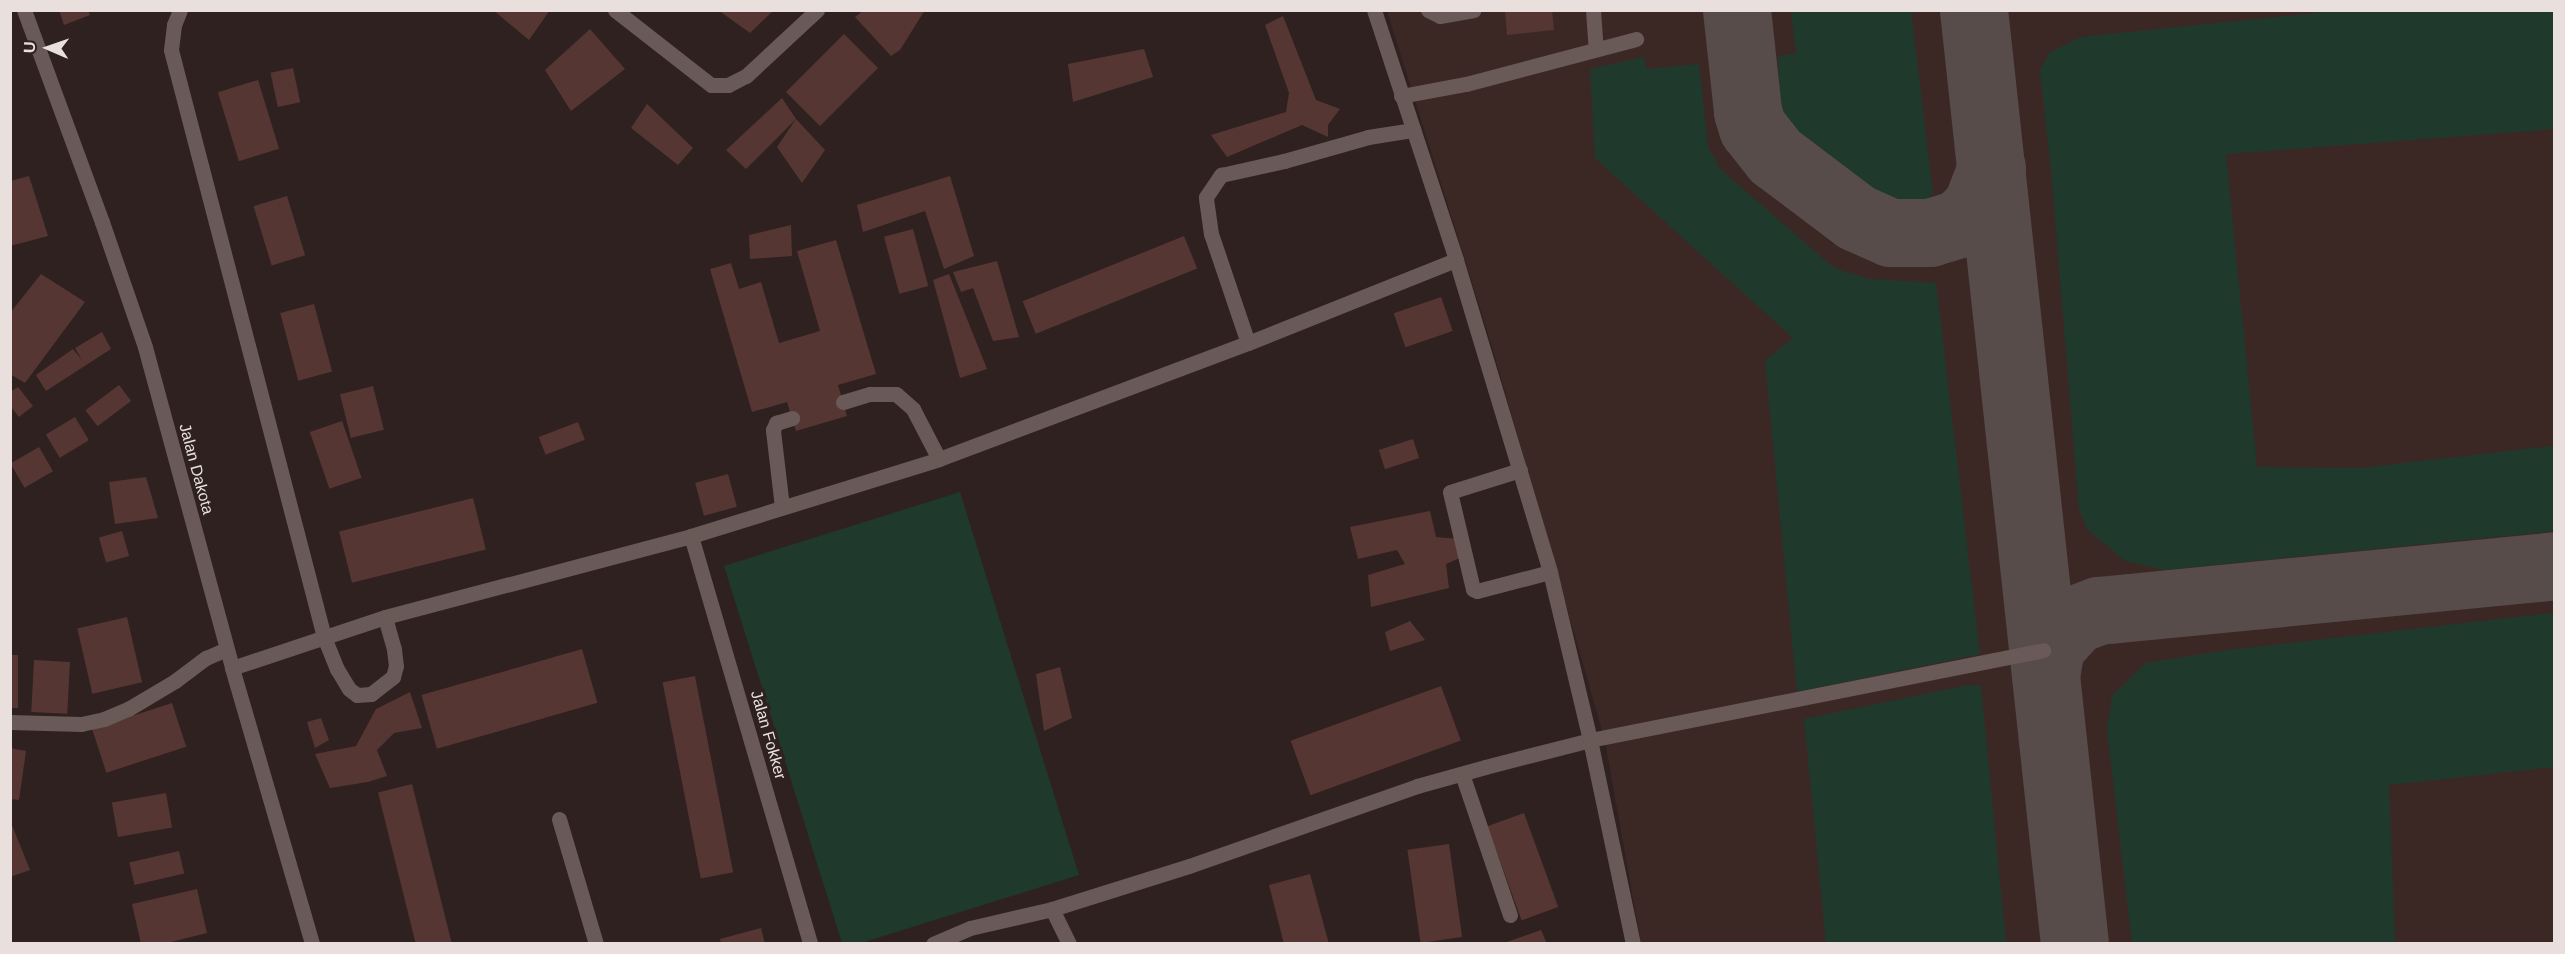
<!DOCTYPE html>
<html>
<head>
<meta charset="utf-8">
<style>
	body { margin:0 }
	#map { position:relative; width:2565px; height:954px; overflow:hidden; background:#2e2120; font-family:Helvetica,sans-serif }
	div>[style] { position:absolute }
	.built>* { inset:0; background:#3b2825 }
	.green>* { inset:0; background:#1f3a2d }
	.taxiway>* { height:68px; margin:-34px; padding:0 34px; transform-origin:34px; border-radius:34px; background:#584c4b }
	.building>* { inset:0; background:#563632; transform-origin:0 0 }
	.service>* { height:15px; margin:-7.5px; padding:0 7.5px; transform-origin:7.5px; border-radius:7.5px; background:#695957 }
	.minor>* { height:15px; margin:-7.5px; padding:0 7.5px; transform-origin:7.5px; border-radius:7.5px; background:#695957 }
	span { translate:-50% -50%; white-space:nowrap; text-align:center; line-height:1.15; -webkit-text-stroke:6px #2e2120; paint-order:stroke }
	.street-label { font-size:16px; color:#e9e0de }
	.frame { position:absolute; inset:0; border:12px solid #e9e0de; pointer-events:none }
	.north { position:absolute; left:18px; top:18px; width:60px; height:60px; -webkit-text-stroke:4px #2e2120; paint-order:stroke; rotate:272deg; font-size:16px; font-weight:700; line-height:24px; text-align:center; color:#e9e0de }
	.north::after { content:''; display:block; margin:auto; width:21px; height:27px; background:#e9e0de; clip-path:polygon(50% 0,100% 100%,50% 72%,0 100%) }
</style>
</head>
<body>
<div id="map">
	<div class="built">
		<div style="clip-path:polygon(1387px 11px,2554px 11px,2554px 943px,1641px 943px,1605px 741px,1491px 343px)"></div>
	</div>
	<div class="green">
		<div style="clip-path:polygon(2345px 10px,2554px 11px,2554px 129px,2226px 154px,2257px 467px,2360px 468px,2554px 446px,2554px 531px,2164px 570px,2125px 561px,2087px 529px,2079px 509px,2051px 170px,2040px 71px,2049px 53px,2081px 37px)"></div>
		<div style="clip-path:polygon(1791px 11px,1911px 11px,1933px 194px,1917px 206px,1891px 202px,1840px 177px,1782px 137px,1778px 56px,1796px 54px)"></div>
		<div style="clip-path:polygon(1644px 57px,1646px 69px,1699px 64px,1708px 147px,1720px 169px,1834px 268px,1869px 279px,1936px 283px,1980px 654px,1797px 692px,1765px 361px,1793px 338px,1595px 158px,1590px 69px)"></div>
		<div style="clip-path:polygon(960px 492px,1079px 875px,861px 943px,842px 943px,724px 566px)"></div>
		<div style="clip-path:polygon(2554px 613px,2554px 767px,2389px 785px,2395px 943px,2132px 943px,2107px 729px,2112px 696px,2146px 663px,2228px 650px)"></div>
		<div style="clip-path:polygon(1968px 685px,1981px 686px,2006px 943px,1826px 943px,1804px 719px)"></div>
	</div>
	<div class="taxiway">
		<div style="left:1737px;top:10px;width:103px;rotate:83.8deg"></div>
		<div style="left:1748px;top:112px;width:17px;rotate:73deg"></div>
		<div style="left:1753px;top:128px;width:37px;rotate:52deg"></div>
		<div style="left:1776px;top:157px;width:101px;rotate:37deg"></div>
		<div style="left:1857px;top:218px;width:37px;rotate:24deg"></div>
		<div style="left:1891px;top:233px;width:39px"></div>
		<div style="left:1930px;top:233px;width:31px;rotate:-17deg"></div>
		<div style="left:1960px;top:224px;width:24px;rotate:-45deg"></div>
		<div style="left:1977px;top:207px;width:42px;rotate:-69deg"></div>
		<div style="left:1974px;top:10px;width:939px;rotate:83.83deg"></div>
		<div style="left:2046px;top:676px;width:29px;rotate:-80deg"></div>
		<div style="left:2051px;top:647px;width:36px;rotate:-48deg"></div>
		<div style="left:2075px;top:620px;width:26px;rotate:-21deg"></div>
		<div style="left:2099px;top:611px;width:457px;rotate:-5.6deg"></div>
	</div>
	<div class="building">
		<div style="clip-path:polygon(59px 10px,88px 10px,90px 15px,64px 25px)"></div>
		<div style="clip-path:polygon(493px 10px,550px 10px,529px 40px)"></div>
		<div style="clip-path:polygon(718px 10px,774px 10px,750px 33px)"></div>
		<div style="clip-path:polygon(864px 10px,925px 10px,900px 50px,891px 56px,855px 17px)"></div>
		<div style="clip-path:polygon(1505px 10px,1552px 10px,1554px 30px,1507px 35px)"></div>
		<div style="clip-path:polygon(1283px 16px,1316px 100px,1340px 109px,1328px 125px,1328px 137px,1302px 125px,1227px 157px,1211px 135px,1286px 112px,1289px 93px,1265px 25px)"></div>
		<div style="clip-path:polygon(590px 29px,625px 69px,571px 111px,545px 70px)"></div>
		<div style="left:844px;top:34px;width:48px;height:82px;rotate:45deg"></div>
		<div style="clip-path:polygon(1144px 49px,1153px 77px,1073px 102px,1068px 64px)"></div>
		<div style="left:293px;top:68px;width:35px;height:23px;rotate:78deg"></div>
		<div style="left:258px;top:80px;width:72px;height:42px;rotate:73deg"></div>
		<div style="clip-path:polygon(782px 98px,796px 119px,825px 150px,802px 183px,777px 147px,796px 119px,746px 169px,726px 150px)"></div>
		<div style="clip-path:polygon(647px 104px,693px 148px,678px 165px,631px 128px)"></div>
		<div style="clip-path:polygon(29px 176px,48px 236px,10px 246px,10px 181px)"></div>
		<div style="clip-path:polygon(950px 176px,974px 256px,944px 269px,925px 211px,863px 232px,857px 205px)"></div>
		<div style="left:287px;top:196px;width:62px;height:35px;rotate:73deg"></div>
		<div style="clip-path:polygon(791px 225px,792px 256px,750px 259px,749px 235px)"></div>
		<div style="left:913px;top:229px;width:59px;height:30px;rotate:75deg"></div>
		<div style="left:1184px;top:236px;width:35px;height:174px;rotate:68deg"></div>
		<div style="clip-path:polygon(836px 240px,876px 374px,838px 385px,847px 416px,796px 431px,787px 402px,752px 412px,710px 269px,731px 263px,739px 289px,761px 282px,779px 343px,820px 331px,797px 251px)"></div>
		<div style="clip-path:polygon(997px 261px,1019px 337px,993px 341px,973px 288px,961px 292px,953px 272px)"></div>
		<div style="clip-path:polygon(41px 274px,85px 302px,25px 383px,10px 374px,10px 313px)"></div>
		<div style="clip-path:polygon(949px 274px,987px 369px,960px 378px,933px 280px)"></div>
		<div style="left:1441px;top:297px;width:36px;height:50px;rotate:71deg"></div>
		<div style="left:314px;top:304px;width:70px;height:35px;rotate:75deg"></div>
		<div style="clip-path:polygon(102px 332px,111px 349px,46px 391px,36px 375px,73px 349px,82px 360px,75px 348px)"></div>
		<div style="left:119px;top:385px;width:20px;height:42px;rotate:53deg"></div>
		<div style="left:373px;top:386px;width:45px;height:34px;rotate:76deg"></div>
		<div style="clip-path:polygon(18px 387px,33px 406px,19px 417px,10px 406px,10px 392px)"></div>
		<div style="left:75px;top:417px;width:27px;height:34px;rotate:59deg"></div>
		<div style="left:342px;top:421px;width:60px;height:34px;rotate:71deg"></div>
		<div style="left:578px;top:422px;width:19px;height:42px;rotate:69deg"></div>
		<div style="left:1413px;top:439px;width:20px;height:36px;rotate:72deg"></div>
		<div style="left:39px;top:447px;width:28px;height:33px;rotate:60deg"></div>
		<div style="left:728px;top:474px;width:34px;height:34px;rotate:75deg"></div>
		<div style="clip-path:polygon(146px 477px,158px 518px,115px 524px,109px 482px)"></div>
		<div style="left:473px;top:498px;width:53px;height:138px;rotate:76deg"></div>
		<div style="clip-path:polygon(1430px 511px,1436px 537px,1459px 539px,1462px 557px,1446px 564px,1449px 588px,1371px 607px,1368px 575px,1405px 564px,1397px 550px,1358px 559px,1350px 527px)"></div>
		<div style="left:122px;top:531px;width:26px;height:24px;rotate:74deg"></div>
		<div style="left:127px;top:617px;width:67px;height:51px;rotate:77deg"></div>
		<div style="clip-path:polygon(1410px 621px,1425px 640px,1390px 651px,1385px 632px)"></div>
		<div style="left:582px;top:649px;width:56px;height:167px;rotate:74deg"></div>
		<div style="left:10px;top:655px;width:8px;height:53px"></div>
		<div style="left:34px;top:660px;width:36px;height:52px;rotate:3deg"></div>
		<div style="clip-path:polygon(1060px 667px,1072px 718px,1044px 731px,1036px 674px)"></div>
		<div style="left:695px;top:676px;width:200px;height:33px;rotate:79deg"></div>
		<div style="left:1441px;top:686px;width:58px;height:160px;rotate:70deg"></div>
		<div style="clip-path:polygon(410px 692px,422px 728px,394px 733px,377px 750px,387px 776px,368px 782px,330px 788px,315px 754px,356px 746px,376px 709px)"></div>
		<div style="left:172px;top:703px;width:46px;height:84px;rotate:72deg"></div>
		<div style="clip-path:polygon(321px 718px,329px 740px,315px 748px,307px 722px)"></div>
		<div style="clip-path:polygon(10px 748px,26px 751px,19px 800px,10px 799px)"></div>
		<div style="left:412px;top:784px;width:165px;height:35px;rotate:76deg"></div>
		<div style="left:166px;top:793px;width:35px;height:55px;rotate:80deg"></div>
		<div style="left:1524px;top:813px;width:100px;height:39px;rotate:70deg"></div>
		<div style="clip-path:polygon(10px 820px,30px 870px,10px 877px)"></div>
		<div style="left:1449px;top:844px;width:94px;height:42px;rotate:82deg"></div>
		<div style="left:179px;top:851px;width:23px;height:51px;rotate:77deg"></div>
		<div style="clip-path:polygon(1310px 874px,1329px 944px,1284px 944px,1269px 885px)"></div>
		<div style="clip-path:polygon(197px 889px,207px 933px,163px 944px,141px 944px,132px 904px)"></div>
		<div style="clip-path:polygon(761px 928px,765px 944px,721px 944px,720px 939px)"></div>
		<div style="clip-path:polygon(1541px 930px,1547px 944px,1504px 944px,1504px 943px)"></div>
	</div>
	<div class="service">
		<div style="left:180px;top:10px;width:16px;rotate:112deg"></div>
		<div style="left:174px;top:25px;width:25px;rotate:97deg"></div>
		<div style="left:171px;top:50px;width:607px;rotate:75.39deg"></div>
		<div style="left:324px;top:637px;width:35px;rotate:68deg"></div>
		<div style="left:337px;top:669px;width:23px;rotate:59deg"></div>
		<div style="left:349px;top:689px;width:10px;rotate:37deg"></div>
		<div style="left:357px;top:695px;width:14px;rotate:-4deg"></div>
		<div style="left:371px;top:694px;width:28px;rotate:-38deg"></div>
		<div style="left:393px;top:677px;width:11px;rotate:-75deg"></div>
		<div style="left:396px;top:666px;width:17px;rotate:-97deg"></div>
		<div style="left:394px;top:649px;width:33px;rotate:-106deg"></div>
		<div style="left:615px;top:10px;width:122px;rotate:38deg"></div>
		<div style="left:711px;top:85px;width:17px"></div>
		<div style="left:728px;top:85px;width:20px;rotate:-27deg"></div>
		<div style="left:746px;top:76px;width:97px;rotate:-42.9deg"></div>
		<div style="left:1374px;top:10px;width:263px;rotate:71.8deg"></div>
		<div style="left:1456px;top:260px;width:326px;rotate:73.2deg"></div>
		<div style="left:1550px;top:572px;width:173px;rotate:76.6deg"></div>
		<div style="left:1590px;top:740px;width:208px;rotate:78.1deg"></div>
		<div style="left:1428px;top:10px;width:13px;rotate:27deg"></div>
		<div style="left:1440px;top:16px;width:34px;rotate:-10deg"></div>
		<div style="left:1593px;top:10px;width:39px;rotate:86deg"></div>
		<div style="left:1401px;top:96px;width:66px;rotate:-10.5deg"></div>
		<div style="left:1466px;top:84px;width:176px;rotate:-14.8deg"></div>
		<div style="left:1248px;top:343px;width:115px;rotate:-108.7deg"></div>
		<div style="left:1211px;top:234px;width:37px;rotate:-98deg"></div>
		<div style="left:1206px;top:197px;width:27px;rotate:-56deg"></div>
		<div style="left:1221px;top:175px;width:65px;rotate:-12.5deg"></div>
		<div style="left:1284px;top:161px;width:87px;rotate:-15.9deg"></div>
		<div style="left:1368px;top:137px;width:46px;rotate:-8.8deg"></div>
		<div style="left:843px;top:402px;width:28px;rotate:-17deg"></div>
		<div style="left:870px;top:394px;width:26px"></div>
		<div style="left:896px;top:394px;width:23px;rotate:41deg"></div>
		<div style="left:913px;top:409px;width:56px;rotate:62.5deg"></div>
		<div style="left:1520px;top:470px;width:73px;rotate:162.6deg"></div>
		<div style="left:1450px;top:492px;width:100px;rotate:76.7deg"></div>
		<div style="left:1473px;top:589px;width:4px;rotate:27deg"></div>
		<div style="left:1477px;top:591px;width:75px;rotate:-14.6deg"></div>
		<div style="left:782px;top:507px;width:78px;rotate:-96.7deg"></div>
		<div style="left:773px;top:430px;width:8px;rotate:-67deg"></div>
		<div style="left:776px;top:423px;width:17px;rotate:-17deg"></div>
		<div style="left:691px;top:536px;width:425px;rotate:73.7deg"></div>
		<div style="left:232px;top:668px;width:161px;rotate:-18.4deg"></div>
		<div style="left:385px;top:617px;width:317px;rotate:-14.8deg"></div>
		<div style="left:691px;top:536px;width:260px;rotate:-17.2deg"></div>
		<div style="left:939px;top:459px;width:330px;rotate:-20.6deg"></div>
		<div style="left:1248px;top:343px;width:224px;rotate:-21.8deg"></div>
		<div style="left:1462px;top:774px;width:149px;rotate:71.2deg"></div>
		<div style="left:559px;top:819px;width:130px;rotate:73.5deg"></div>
		<div style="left:1052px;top:909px;width:39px;rotate:64deg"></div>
		<div style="left:933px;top:944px;width:40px;rotate:-23.4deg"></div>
		<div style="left:970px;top:928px;width:84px;rotate:-13deg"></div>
		<div style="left:1052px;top:909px;width:144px;rotate:-17.4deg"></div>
		<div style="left:1189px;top:866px;width:242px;rotate:-19.3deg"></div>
		<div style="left:1417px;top:786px;width:71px;rotate:-15.6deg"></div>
		<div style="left:1485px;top:767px;width:108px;rotate:-14.4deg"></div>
		<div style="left:1590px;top:740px;width:462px;rotate:-11.2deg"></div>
	</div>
	<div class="minor">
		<div style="left:24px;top:10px;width:226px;rotate:69.8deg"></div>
		<div style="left:102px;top:222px;width:132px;rotate:71deg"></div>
		<div style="left:145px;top:347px;width:333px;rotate:74.8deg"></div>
		<div style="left:232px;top:668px;width:287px;rotate:73.8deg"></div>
		<div style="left:10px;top:722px;width:71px;rotate:1.6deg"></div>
		<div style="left:81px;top:724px;width:24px;rotate:-12deg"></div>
		<div style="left:104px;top:719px;width:26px;rotate:-23deg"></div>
		<div style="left:128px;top:709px;width:55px;rotate:-30.8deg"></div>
		<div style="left:175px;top:681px;width:39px;rotate:-37deg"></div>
		<div style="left:206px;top:658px;width:22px;rotate:-24deg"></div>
	</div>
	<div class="street-label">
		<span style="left:196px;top:469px;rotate:75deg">Jalan Dakota</span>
		<span style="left:768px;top:735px;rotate:74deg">Jalan Fokker</span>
	</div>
	<div class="frame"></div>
	<div class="north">U</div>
</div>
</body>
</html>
